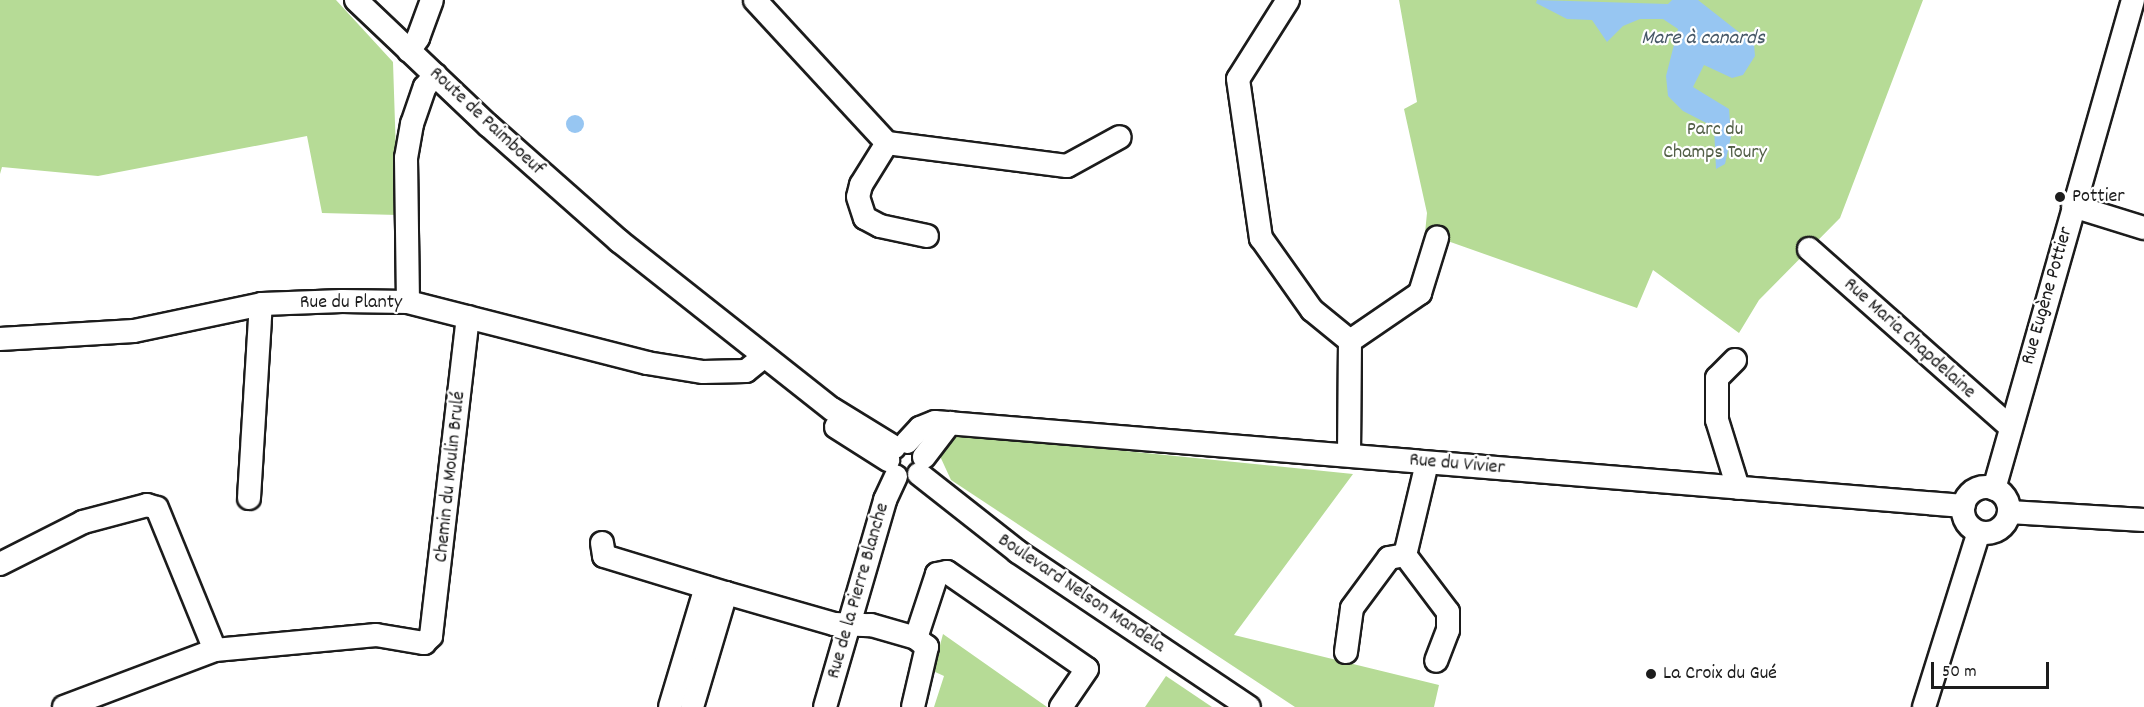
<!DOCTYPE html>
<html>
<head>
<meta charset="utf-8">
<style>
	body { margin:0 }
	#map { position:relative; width:2144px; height:707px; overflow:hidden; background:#fff; font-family:Dekko,sans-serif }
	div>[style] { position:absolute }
	.green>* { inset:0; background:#b6db96 }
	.water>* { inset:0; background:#97c6f2 }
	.round { border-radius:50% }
	.roads { filter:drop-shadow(2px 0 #1c1c1c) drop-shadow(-2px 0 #1c1c1c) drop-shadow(0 2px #1c1c1c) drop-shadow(0 -2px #1c1c1c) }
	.minor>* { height:22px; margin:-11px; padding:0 11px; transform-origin:11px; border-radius:11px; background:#fff }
	.minor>.ring { margin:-11px; padding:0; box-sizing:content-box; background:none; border:22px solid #fff; border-radius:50% }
	.dots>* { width:16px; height:16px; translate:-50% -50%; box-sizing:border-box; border:3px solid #fff; border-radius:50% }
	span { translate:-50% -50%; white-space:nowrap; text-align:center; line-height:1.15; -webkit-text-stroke:4.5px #fff; paint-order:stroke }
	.street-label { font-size:20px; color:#1c1c1c }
	.park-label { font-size:20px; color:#525f47 }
	.poi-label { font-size:20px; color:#1c1c1c }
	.left { translate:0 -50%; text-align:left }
	.water-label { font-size:21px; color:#475867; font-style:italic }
	.scale { position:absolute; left:1931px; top:662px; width:118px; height:27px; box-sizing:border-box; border:3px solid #1c1c1c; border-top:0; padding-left:8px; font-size:18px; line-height:21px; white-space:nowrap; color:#1c1c1c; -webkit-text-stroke:4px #fff; paint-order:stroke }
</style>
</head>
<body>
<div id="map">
	<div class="green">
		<div style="clip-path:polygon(0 0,336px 0,393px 62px,398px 215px,322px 213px,307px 136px,98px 176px,2px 167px,0 174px)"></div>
		<div style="clip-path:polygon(1399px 0,1923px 0,1840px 218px,1759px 300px,1739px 333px,1653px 270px,1637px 308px,1425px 233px,1427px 213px,1404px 109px,1417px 102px)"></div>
		<div style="clip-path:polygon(957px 434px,1353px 474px,1234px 635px,1439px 685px,1434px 707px,1295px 707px,951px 480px,939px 454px,945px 438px)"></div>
		<div style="clip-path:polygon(943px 634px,1047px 707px,934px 707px,944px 676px,933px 671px)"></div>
		<div style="clip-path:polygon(1166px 676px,1212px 707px,1145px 707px)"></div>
	</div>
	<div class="water">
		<div style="clip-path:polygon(1537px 0,1668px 4px,1672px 0,1698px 0,1754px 44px,1755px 56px,1743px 75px,1732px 78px,1704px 65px,1693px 87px,1729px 109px,1731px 137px,1725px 164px,1716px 169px,1714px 127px,1683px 111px,1668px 96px,1666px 76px,1678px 29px,1663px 19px,1640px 19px,1623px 26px,1607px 42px,1592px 20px,1567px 19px,1536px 3px)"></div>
		<div class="round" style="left:566px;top:115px;width:18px;height:18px"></div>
	</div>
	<div class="roads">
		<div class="minor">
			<div style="left:356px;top:0;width:183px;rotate:43.5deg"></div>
			<div style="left:489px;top:126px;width:174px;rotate:41.5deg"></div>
			<div style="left:619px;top:241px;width:271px;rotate:38.3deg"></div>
			<div style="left:832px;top:409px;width:73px;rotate:31.5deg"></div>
			<div style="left:755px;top:0;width:195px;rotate:47.3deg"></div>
			<div style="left:887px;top:143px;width:181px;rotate:7.3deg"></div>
			<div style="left:1067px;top:166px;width:60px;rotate:-28.7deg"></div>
			<div style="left:1288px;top:0;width:93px;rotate:122.3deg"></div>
			<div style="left:1238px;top:79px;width:161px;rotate:81.8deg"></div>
			<div style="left:1261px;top:238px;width:88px;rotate:54.7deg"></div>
			<div style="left:1312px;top:310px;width:49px;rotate:39.2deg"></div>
			<div style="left:409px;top:51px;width:16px;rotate:-55deg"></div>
			<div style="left:418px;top:38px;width:40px;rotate:-69.8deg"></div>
			<div style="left:887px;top:143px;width:49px;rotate:121.8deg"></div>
			<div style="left:861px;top:185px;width:12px;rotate:104deg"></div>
			<div style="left:858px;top:197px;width:22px;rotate:72deg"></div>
			<div style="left:865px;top:218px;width:17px;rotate:28deg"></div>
			<div style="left:880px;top:226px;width:48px;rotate:12deg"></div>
			<div style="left:2073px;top:206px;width:74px;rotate:17.2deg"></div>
			<div style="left:1809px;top:249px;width:268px;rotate:41.5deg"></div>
			<div style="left:408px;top:302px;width:144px;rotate:-90.8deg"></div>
			<div style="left:406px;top:158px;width:35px;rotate:-80deg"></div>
			<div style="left:412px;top:124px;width:39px;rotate:-71deg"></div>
			<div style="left:425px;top:87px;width:16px;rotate:-50deg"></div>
			<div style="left:0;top:339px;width:134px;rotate:-3.4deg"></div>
			<div style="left:134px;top:331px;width:131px;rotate:-11.9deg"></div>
			<div style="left:262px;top:304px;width:80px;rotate:-2.1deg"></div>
			<div style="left:342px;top:301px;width:66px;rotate:0.9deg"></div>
			<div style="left:408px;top:302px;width:247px;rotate:14.3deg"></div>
			<div style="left:647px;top:363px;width:57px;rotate:9.1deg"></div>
			<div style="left:703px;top:372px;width:43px;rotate:-1.3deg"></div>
			<div style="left:746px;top:371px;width:22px;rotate:-39deg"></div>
			<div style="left:1350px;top:341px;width:85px;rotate:-34.4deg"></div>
			<div style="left:1420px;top:293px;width:58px;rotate:-72.8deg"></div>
			<div style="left:1735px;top:360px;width:25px;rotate:135deg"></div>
			<div style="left:1717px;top:378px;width:42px;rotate:90deg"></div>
			<div style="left:1717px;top:420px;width:71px;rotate:72.8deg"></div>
			<div style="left:836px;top:427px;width:62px;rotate:32.4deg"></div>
			<div style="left:907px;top:442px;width:19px;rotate:-47deg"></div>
			<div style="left:920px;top:428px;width:16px;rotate:-22deg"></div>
			<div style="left:935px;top:422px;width:1032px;rotate:4.67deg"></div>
			<div style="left:1349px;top:455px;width:114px;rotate:-89.5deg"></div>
			<div style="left:924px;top:457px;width:43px;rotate:-52.6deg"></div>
			<div style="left:1427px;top:463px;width:95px;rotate:103.4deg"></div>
			<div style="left:1405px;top:555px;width:71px;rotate:53deg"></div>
			<div style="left:1448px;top:612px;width:18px;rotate:90deg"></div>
			<div style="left:1448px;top:630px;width:33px;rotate:111deg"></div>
			<div style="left:919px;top:474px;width:126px;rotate:38.2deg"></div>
			<div style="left:1018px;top:552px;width:278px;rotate:33.9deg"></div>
			<div class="ring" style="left:1963px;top:487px;width:24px;height:24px"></div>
			<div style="left:1994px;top:489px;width:508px;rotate:-74.13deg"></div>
			<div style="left:249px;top:498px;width:194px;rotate:-86.5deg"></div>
			<div style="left:2009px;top:512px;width:135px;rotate:3.4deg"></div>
			<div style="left:602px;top:543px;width:13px;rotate:81deg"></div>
			<div style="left:604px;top:556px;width:127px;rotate:16.9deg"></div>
			<div style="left:726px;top:593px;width:112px;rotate:16deg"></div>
			<div style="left:834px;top:624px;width:37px;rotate:2deg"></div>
			<div style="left:871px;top:625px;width:47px;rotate:16.1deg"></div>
			<div style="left:916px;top:638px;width:67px;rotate:-71.8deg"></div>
			<div style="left:937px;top:574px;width:10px;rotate:-11deg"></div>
			<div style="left:947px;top:572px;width:170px;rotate:34.7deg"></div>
			<div style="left:1087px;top:669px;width:46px;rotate:124.4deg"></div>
			<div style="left:0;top:564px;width:93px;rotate:-26.8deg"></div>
			<div style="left:83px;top:522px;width:66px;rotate:-14.9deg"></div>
			<div style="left:147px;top:505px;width:10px;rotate:17deg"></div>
			<div style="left:157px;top:508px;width:153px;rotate:67.8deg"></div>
			<div style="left:1346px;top:652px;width:44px;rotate:-82.2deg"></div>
			<div style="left:1352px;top:608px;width:62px;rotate:-53.5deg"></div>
			<div style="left:1389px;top:558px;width:16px;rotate:-11deg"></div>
			<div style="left:64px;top:707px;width:161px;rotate:-20.7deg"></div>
			<div style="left:215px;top:650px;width:162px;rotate:-5.3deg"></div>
			<div style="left:376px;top:635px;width:49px;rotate:9.5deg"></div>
			<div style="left:424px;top:643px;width:10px;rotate:-45deg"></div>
			<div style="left:431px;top:636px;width:321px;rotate:-83.4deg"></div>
			<div style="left:670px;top:707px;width:125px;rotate:-73.3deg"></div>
			<div style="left:692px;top:707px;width:119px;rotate:-73.4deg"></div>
			<div style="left:825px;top:707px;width:216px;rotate:-73.8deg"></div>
			<div style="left:885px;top:500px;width:26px;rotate:-65deg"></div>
			<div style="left:913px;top:707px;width:62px;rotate:-76.9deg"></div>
			<div style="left:927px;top:647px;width:14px;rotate:-141deg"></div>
			<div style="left:1924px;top:707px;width:183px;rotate:-72.6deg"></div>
		</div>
	</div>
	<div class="dots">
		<div style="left:2060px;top:197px;background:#1c1c1c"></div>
		<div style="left:1651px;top:674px;background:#1c1c1c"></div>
	</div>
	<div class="street-label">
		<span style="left:486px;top:122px;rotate:43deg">Route de Paimboeuf</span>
		<span style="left:2048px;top:296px;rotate:-74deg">Rue Eugène Pottier</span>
		<span style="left:351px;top:303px">Rue du Planty</span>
		<span style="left:1909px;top:339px;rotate:42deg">Rue Maria Chapdelaine</span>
		<span style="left:1457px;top:465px;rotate:5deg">Rue du Vivier</span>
		<span style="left:451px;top:477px;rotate:-84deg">Chemin du Moulin Brulé</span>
		<span style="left:859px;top:591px;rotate:-74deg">Rue de la Pierre Blanche</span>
		<span style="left:1081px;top:594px;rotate:34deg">Boulevard Nelson Mandela</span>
	</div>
	<div class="park-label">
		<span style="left:1715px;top:142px">Parc du<br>Champs Toury</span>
	</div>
	<div class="poi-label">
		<span class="left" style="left:2072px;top:197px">Pottier</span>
		<span class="left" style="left:1663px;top:674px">La Croix du Gué</span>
	</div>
	<div class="water-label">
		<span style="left:1703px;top:39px">Mare à canards</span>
	</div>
	<div class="scale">50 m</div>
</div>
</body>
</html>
